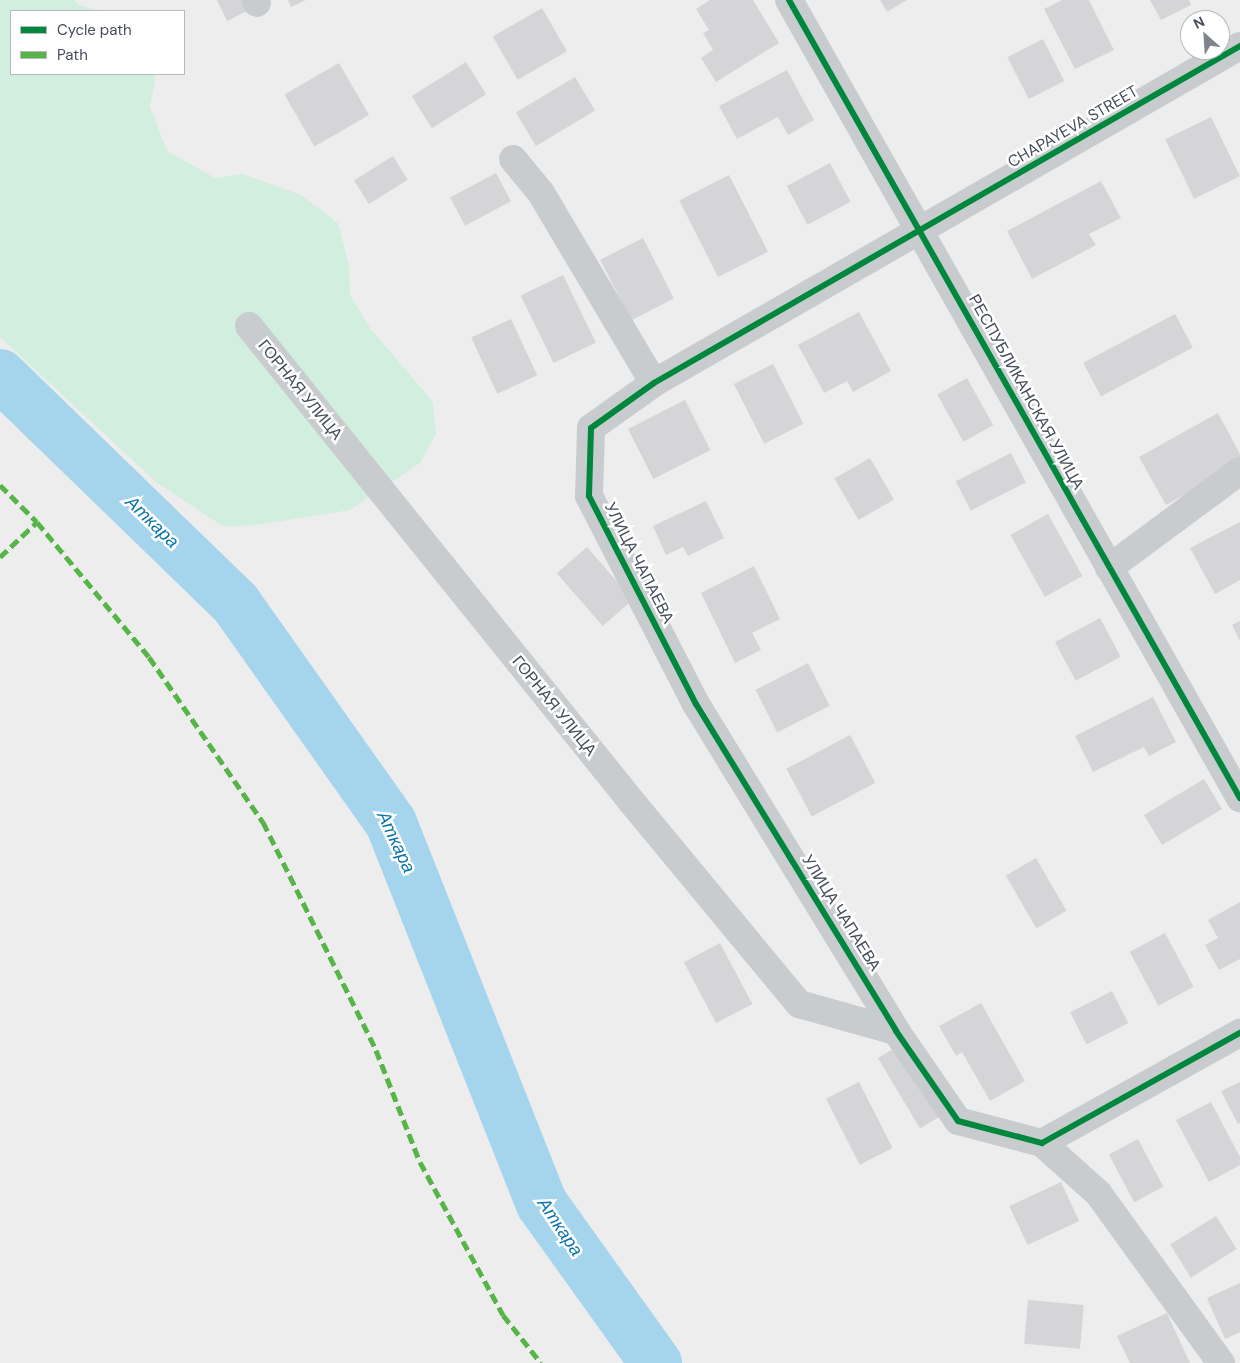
<!DOCTYPE html>
<html>
<head>
<meta charset="utf-8">
<style>
	body { margin:0 }
	#map { position:relative; width:1240px; height:1363px; overflow:hidden; background:#eeeded; font-family:"DM Sans",sans-serif }
	div>[style] { position:absolute }
	.green>* { inset:0; background:#d1eedf }
	.river>* { height:52px; margin:-26px; padding:0 26px; transform-origin:26px; border-radius:26px; background:#a4d5ed }
	.building>* { inset:0; background:#d5d5d8; transform-origin:0 0 }
	.minor>* { height:28px; margin:-14px; padding:0 14px; transform-origin:14px; border-radius:14px; background:#c9ccce }
	.quiet>* { height:5px; margin-top:-2.5px; transform-origin:0; background:repeating-linear-gradient(90deg,#57b448 0 10px,transparent 0 15px) }
	.cycleway>* { height:6px; margin:-3px; padding:0 3px; transform-origin:3px; border-radius:3px; background:#00873e }
	span { translate:-50% -50%; white-space:nowrap; text-align:center; line-height:1.15; -webkit-text-stroke:5px #fff; paint-order:stroke }
	.street-label { font-size:16px; color:#454d5a }
	.water-label { font-size:18px; color:#0a74a8; font-style:italic }
	.legend { position:absolute; left:10px; top:10px; width:175px; height:65px; box-sizing:border-box; background:#fff; border:1px solid #b5b8bd; margin:0; padding:6px 9px; list-style:none; font-size:15px; color:#454d5a }
	.legend li { display:flex; align-items:center; gap:10px; height:25px }
	.legend b { width:25px; border:1px solid #b5b8bd }
	.north { position:absolute; left:1180px; top:10px; width:50px; height:50px; box-sizing:border-box; background:#fff; border:1px solid #b5b8bd; border-radius:50%; rotate:334deg; font-size:14px; font-weight:700; line-height:20px; text-align:center; color:#454d5a }
	.north::after { content:''; display:block; margin:auto; width:18px; height:22px; background:#80858d; clip-path:polygon(50% 0,100% 100%,50% 72%,0 100%) }
</style>
</head>
<body>
<div id="map">
	<div class="green">
		<div style="clip-path:polygon(0 0,74px 0,79px 5px,102px 11px,11px 11px,11px 74px,156px 74px,150px 107px,167px 151px,215px 178px,243px 174px,299px 194px,338px 223px,349px 266px,350px 295px,370px 328px,433px 402px,436px 434px,420px 463px,350px 510px,256px 525px,224px 527px,156px 482px,0 337px)"></div>
	</div>
	<div class="river">
		<div style="left:0;top:375px;width:329px;rotate:44.1deg"></div>
		<div style="left:236px;top:604px;width:268px;rotate:54.7deg"></div>
		<div style="left:391px;top:823px;width:410px;rotate:68.4deg"></div>
		<div style="left:542px;top:1204px;width:196px;rotate:54.4deg"></div>
	</div>
	<div class="building">
		<div style="clip-path:polygon(217px 0,269px 0,227px 21px)"></div>
		<div style="clip-path:polygon(288px 0,306px 0,291px 7px)"></div>
		<div style="clip-path:polygon(710px 0,753px 0,779px 43px,716px 82px,701px 58px,713px 50px,703px 33px,709px 30px,696px 9px)"></div>
		<div style="clip-path:polygon(880px 0,907px 0,887px 12px)"></div>
		<div style="clip-path:polygon(1062px 0,1089px 0,1114px 50px,1075px 69px,1044px 9px)"></div>
		<div style="clip-path:polygon(1150px 0,1189px 0,1191px 5px,1161px 20px)"></div>
		<div style="left:542px;top:8px;width:50px;height:57px;rotate:60deg"></div>
		<div style="left:1043px;top:39px;width:47px;height:40px;rotate:63deg"></div>
		<div style="left:466px;top:62px;width:38px;height:64px;rotate:58deg"></div>
		<div style="left:339px;top:63px;width:60px;height:63px;rotate:60deg"></div>
		<div style="clip-path:polygon(787px 70px,814px 120px,788px 135px,778px 117px,737px 139px,719px 106px)"></div>
		<div style="left:575px;top:77px;width:39px;height:69px;rotate:59deg"></div>
		<div style="left:1211px;top:117px;width:66px;height:51px;rotate:64deg"></div>
		<div style="left:393px;top:156px;width:28px;height:46px;rotate:58deg"></div>
		<div style="left:830px;top:163px;width:44px;height:49px;rotate:62deg"></div>
		<div style="left:496px;top:173px;width:32px;height:52px;rotate:62deg"></div>
		<div style="left:729px;top:175px;width:86px;height:56px;rotate:63deg"></div>
		<div style="clip-path:polygon(1101px 181px,1121px 218px,1089px 234px,1096px 245px,1032px 279px,1007px 231px)"></div>
		<div style="left:643px;top:238px;width:68px;height:48px;rotate:63deg"></div>
		<div style="left:563px;top:275px;width:75px;height:47px;rotate:64deg"></div>
		<div style="clip-path:polygon(859px 312px,891px 371px,853px 392px,847px 381px,824px 393px,798px 345px)"></div>
		<div style="left:1175px;top:314px;width:38px;height:104px;rotate:62deg"></div>
		<div style="left:511px;top:319px;width:62px;height:44px;rotate:65deg"></div>
		<div style="left:773px;top:364px;width:67px;height:44px;rotate:63deg"></div>
		<div style="left:967px;top:378px;width:54px;height:34px;rotate:61deg"></div>
		<div style="left:685px;top:400px;width:56px;height:64px;rotate:63deg"></div>
		<div style="clip-path:polygon(1218px 413px,1240px 454px,1240px 464px,1166px 505px,1139px 457px)"></div>
		<div style="left:1011px;top:453px;width:33px;height:62px;rotate:63deg"></div>
		<div style="left:870px;top:458px;width:48px;height:41px;rotate:60deg"></div>
		<div style="clip-path:polygon(706px 501px,724px 538px,688px 556px,683px 547px,666px 555px,653px 526px)"></div>
		<div style="left:1048px;top:514px;width:71px;height:43px;rotate:61deg"></div>
		<div style="clip-path:polygon(1240px 522px,1240px 580px,1215px 594px,1190px 548px)"></div>
		<div style="left:587px;top:547px;width:70px;height:40px;rotate:49deg"></div>
		<div style="clip-path:polygon(754px 566px,780px 619px,752px 633px,761px 650px,735px 663px,701px 593px)"></div>
		<div style="left:1100px;top:618px;width:44px;height:51px;rotate:62deg"></div>
		<div style="clip-path:polygon(1240px 621px,1240px 641px,1232px 625px)"></div>
		<div style="left:808px;top:663px;width:48px;height:59px;rotate:63deg"></div>
		<div style="clip-path:polygon(1153px 697px,1176px 742px,1149px 756px,1144px 747px,1093px 772px,1075px 736px)"></div>
		<div style="left:850px;top:735px;width:54px;height:72px;rotate:62deg"></div>
		<div style="left:1204px;top:779px;width:35px;height:70px;rotate:59deg"></div>
		<div style="left:1036px;top:858px;width:61px;height:35px;rotate:60deg"></div>
		<div style="clip-path:polygon(1240px 902px,1240px 959px,1219px 970px,1205px 945px,1218px 938px,1208px 920px)"></div>
		<div style="left:1165px;top:933px;width:61px;height:40px;rotate:62deg"></div>
		<div style="left:720px;top:943px;width:69px;height:41px;rotate:62deg"></div>
		<div style="left:1112px;top:991px;width:36px;height:47px;rotate:63deg"></div>
		<div style="clip-path:polygon(981px 1003px,1025px 1081px,990px 1101px,962px 1052px,956px 1056px,939px 1026px)"></div>
		<div style="left:913px;top:1037px;width:82px;height:41px;rotate:59deg"></div>
		<div style="left:859px;top:1082px;width:74px;height:37px;rotate:63deg"></div>
		<div style="clip-path:polygon(1240px 1082px,1240px 1123px,1238px 1124px,1221px 1091px)"></div>
		<div style="clip-path:polygon(1211px 1102px,1240px 1157px,1240px 1165px,1209px 1182px,1176px 1120px)"></div>
		<div style="left:1138px;top:1139px;width:54px;height:33px;rotate:62deg"></div>
		<div style="left:1061px;top:1182px;width:43px;height:57px;rotate:65deg"></div>
		<div style="left:1216px;top:1216px;width:39px;height:54px;rotate:58deg"></div>
		<div style="clip-path:polygon(1240px 1283px,1240px 1332px,1225px 1339px,1207px 1298px)"></div>
		<div style="left:1028px;top:1300px;width:56px;height:44px;rotate:5deg"></div>
		<div style="clip-path:polygon(1167px 1313px,1190px 1363px,1130px 1363px,1117px 1336px)"></div>
	</div>
	<div class="minor">
		<div style="left:256px;top:0;width:3px;rotate:72deg"></div>
		<div style="left:789px;top:0;width:917px;rotate:60.53deg"></div>
		<div style="left:1240px;top:46px;width:676px;rotate:150.1deg"></div>
		<div style="left:654px;top:383px;width:77px;rotate:144.5deg"></div>
		<div style="left:591px;top:428px;width:68px;rotate:91.7deg"></div>
		<div style="left:589px;top:496px;width:234px;rotate:62.8deg"></div>
		<div style="left:696px;top:704px;width:383px;rotate:58.5deg"></div>
		<div style="left:896px;top:1031px;width:109px;rotate:55.4deg"></div>
		<div style="left:958px;top:1121px;width:87px;rotate:14.7deg"></div>
		<div style="left:1042px;top:1143px;width:227px;rotate:-29.1deg"></div>
		<div style="left:513px;top:159px;width:44px;rotate:50.5deg"></div>
		<div style="left:541px;top:193px;width:221px;rotate:59.3deg"></div>
		<div style="left:249px;top:326px;width:610px;rotate:51.19deg"></div>
		<div style="left:631px;top:801px;width:264px;rotate:50.4deg"></div>
		<div style="left:799px;top:1004px;width:101px;rotate:15.6deg"></div>
		<div style="left:1109px;top:568px;width:163px;rotate:-36.5deg"></div>
		<div style="left:1042px;top:1143px;width:75px;rotate:41.8deg"></div>
		<div style="left:1098px;top:1193px;width:210px;rotate:54.1deg"></div>
	</div>
	<div class="quiet">
		<div style="left:0;top:485px;width:52px;rotate:45deg"></div>
		<div style="left:37px;top:522px;width:175px;rotate:50.3deg"></div>
		<div style="left:149px;top:657px;width:201px;rotate:55.4deg"></div>
		<div style="left:263px;top:822px;width:254px;rotate:63.6deg"></div>
		<div style="left:376px;top:1050px;width:120px;rotate:68.6deg"></div>
		<div style="left:420px;top:1162px;width:174px;rotate:61.5deg"></div>
		<div style="left:503px;top:1315px;width:61px;rotate:51.6deg"></div>
		<div style="left:0;top:557px;width:51px;rotate:-43.4deg"></div>
	</div>
	<div class="cycleway">
		<div style="left:789px;top:0;width:917px;rotate:60.53deg"></div>
		<div style="left:1240px;top:46px;width:676px;rotate:150.1deg"></div>
		<div style="left:654px;top:383px;width:77px;rotate:144.5deg"></div>
		<div style="left:591px;top:428px;width:68px;rotate:91.7deg"></div>
		<div style="left:589px;top:496px;width:234px;rotate:62.8deg"></div>
		<div style="left:696px;top:704px;width:383px;rotate:58.5deg"></div>
		<div style="left:896px;top:1031px;width:109px;rotate:55.4deg"></div>
		<div style="left:958px;top:1121px;width:87px;rotate:14.7deg"></div>
		<div style="left:1042px;top:1143px;width:227px;rotate:-29.1deg"></div>
	</div>
	<div class="street-label">
		<span style="left:1073px;top:127px;rotate:-30deg">CHAPAYEVA STREET</span>
		<span style="left:300px;top:390px;rotate:51deg">ГОРНАЯ УЛИЦА</span>
		<span style="left:1026px;top:392px;rotate:61deg">РЕСПУБЛИКАНСКАЯ УЛИЦА</span>
		<span style="left:639px;top:563px;rotate:63deg">УЛИЦА ЧАПАЕВА</span>
		<span style="left:554px;top:706px;rotate:51deg">ГОРНАЯ УЛИЦА</span>
		<span style="left:841px;top:913px;rotate:58deg">УЛИЦА ЧАПАЕВА</span>
	</div>
	<div class="water-label">
		<span style="left:152px;top:522px;rotate:44deg">Аткара</span>
		<span style="left:396px;top:842px;rotate:65deg">Аткара</span>
		<span style="left:560px;top:1227px;rotate:56deg">Аткара</span>
	</div>
	<ul class="legend">
	<li><b style="height:6px;background:#00873e"></b>Cycle path</li>
	<li><b style="height:6px;background:#57b448"></b>Path</li>
	</ul>
	<div class="north">N</div>
</div>
</body>
</html>
